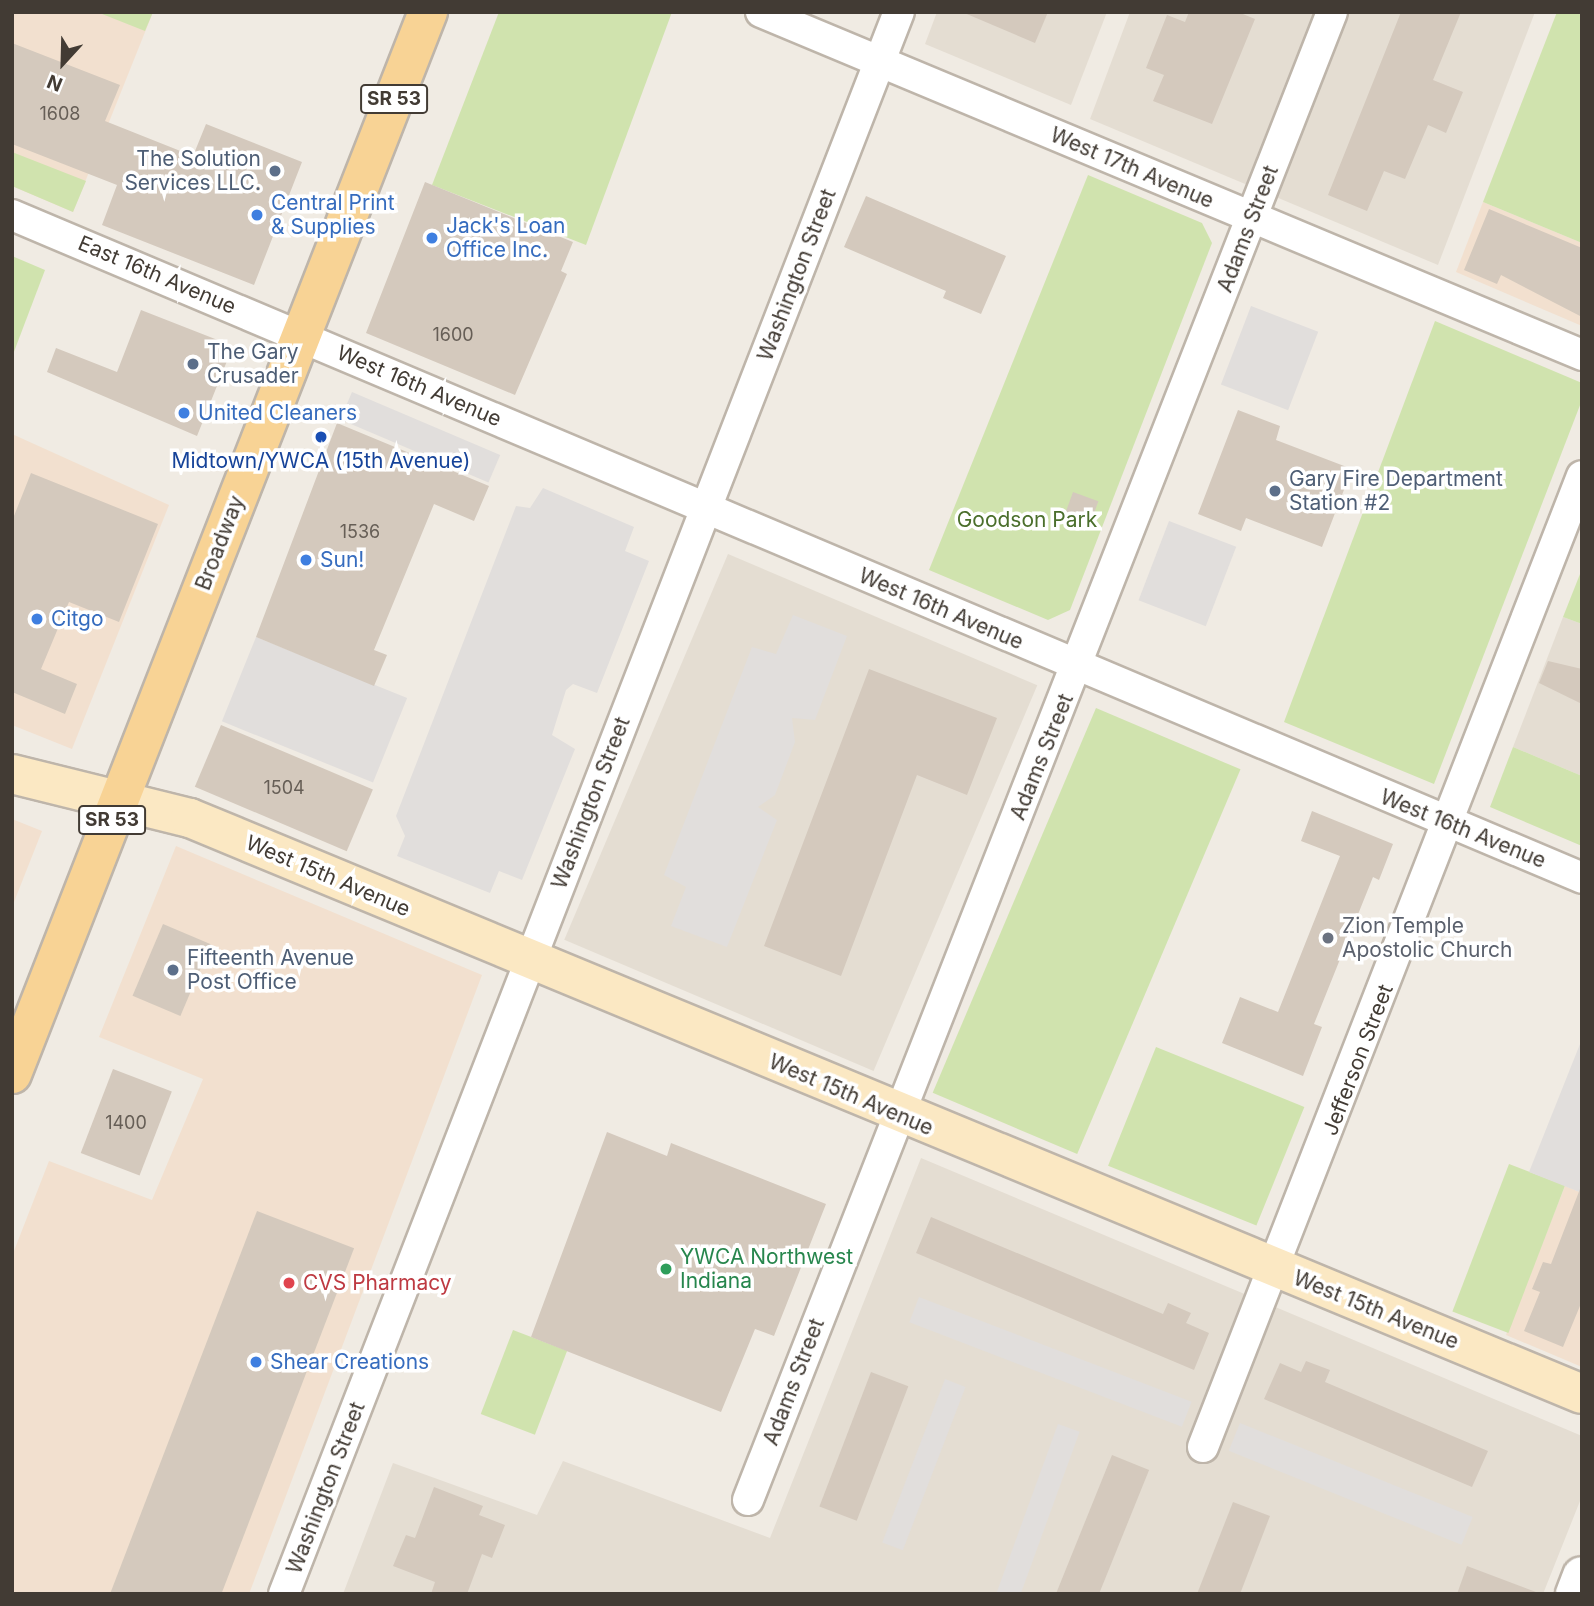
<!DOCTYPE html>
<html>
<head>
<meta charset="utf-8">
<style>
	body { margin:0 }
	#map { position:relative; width:1594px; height:1606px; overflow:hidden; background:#f0ebe3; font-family:Inter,sans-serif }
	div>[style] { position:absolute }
	.residential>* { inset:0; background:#e4ddd2; transform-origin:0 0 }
	.commercial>* { inset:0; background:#f2e0cf }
	.green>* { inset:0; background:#d0e3ae; transform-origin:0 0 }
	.parking>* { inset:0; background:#e1dedc; transform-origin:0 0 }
	.building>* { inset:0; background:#d4c9bd; transform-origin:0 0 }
	.roads { filter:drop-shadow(2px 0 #beb5aa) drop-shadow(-2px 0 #beb5aa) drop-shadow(0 2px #beb5aa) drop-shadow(0 -2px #beb5aa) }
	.minor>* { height:30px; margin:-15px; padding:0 15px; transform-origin:15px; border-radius:15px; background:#fff }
	.tertiary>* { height:38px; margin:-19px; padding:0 19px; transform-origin:19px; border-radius:19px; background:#fff }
	.secondary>* { height:38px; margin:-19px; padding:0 19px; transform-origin:19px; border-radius:19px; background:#fbe8c3 }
	.primary>* { height:38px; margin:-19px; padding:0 19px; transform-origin:19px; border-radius:19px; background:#f8d395 }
	.dots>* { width:19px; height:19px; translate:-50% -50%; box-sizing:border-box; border:4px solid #fff; border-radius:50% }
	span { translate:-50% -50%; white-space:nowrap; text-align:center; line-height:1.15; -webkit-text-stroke:7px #fff; paint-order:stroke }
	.number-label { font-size:18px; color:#665e56 }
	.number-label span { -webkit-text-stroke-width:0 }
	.shield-label span { padding:2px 5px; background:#fff; border:2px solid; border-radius:5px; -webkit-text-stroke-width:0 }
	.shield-label { font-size:19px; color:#423b34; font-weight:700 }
	.service-label { font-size:21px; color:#4e5e75 }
	.right { translate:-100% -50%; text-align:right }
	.left { translate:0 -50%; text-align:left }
	.street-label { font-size:21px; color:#423b34 }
	.shop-label { font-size:21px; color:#366cbe }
	.transit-label { font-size:21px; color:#164399 }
	.park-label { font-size:21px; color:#4b6f2c }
	.worship-label { font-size:21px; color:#5b616d }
	.leisure-label { font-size:21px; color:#27864d }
	.health-label { font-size:21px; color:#be3a42 }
	.frame { position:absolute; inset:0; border:14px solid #423b34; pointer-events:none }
	.north { position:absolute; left:28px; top:28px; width:70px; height:70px; -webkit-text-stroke:5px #fff; paint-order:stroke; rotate:202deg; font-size:19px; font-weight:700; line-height:28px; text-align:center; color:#423b34 }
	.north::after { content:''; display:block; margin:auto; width:24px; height:32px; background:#423b34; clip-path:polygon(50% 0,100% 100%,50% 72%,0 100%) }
</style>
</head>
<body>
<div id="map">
	<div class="residential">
		<div style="clip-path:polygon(937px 12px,1107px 12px,1071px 105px,925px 44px)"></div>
		<div style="clip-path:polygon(1130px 12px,1535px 12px,1438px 265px,1090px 119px)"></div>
		<div style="left:728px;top:554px;width:336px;height:419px;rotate:23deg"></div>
		<div style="clip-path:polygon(1563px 617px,1582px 624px,1582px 776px,1513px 747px)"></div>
		<div style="clip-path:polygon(921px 1158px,1582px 1436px,1582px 1496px,1543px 1594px,343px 1594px,393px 1463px,537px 1515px,563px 1461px,770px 1538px)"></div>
	</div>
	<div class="commercial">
		<div style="clip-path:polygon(12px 12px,153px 12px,73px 212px,12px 186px)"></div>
		<div style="clip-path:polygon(1483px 202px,1582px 243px,1582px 326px,1456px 272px)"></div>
		<div style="clip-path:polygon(12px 434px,169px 505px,72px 749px,12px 725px)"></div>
		<div style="clip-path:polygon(12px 819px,42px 831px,12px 907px)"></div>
		<div style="clip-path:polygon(176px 846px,482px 975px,249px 1594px,12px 1594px,12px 1256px,49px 1161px,152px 1200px,203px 1079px,99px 1037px)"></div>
		<div style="clip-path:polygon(1565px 1186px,1582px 1193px,1582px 1367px,1506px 1335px)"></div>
	</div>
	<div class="green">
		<div style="clip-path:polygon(97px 12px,153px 12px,145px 31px)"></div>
		<div style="clip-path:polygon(499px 12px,672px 12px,586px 245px,432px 185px)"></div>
		<div style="clip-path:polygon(1557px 12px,1582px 12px,1582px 243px,1483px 202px)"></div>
		<div style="clip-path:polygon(12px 152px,86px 181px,73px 212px,12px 186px)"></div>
		<div style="clip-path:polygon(1088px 175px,1202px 223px,1212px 243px,1070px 610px,1048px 620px,929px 570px)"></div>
		<div style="clip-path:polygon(12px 256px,45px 270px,12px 357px)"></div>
		<div style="clip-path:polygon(1435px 321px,1582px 383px,1582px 400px,1434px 784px,1284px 722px)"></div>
		<div style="clip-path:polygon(1582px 569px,1582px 624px,1563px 617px)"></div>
		<div style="left:1096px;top:708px;width:157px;height:418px;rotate:23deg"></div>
		<div style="clip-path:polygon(1513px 747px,1582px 776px,1582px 846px,1490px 807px)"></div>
		<div style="left:1156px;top:1047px;width:160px;height:128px;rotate:22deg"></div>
		<div style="left:1509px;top:1164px;width:60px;height:158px;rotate:21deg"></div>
		<div style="left:513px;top:1330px;width:58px;height:90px;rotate:21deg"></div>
	</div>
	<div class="parking">
		<div style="left:1251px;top:306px;width:72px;height:84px;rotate:21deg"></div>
		<div style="left:352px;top:392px;width:161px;height:30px;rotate:23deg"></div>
		<div style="clip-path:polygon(543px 488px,634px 527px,625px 551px,649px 561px,597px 693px,573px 684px,566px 690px,552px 735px,575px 749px,522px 880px,499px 871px,490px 893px,397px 856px,405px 836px,396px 816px,516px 506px,530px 508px)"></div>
		<div style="left:1169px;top:521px;width:72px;height:85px;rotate:21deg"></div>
		<div style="clip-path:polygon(793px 615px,847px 636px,815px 720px,792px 718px,795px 742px,775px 795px,758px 807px,777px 820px,727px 947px,671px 926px,686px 887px,664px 875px,752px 647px,776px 654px)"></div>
		<div style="left:256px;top:637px;width:163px;height:91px;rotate:22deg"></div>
		<div style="clip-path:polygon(1582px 1039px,1582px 1193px,1529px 1172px)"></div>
		<div style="left:919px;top:1297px;width:292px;height:27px;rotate:21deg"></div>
		<div style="left:945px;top:1379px;width:22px;height:175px;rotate:21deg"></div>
		<div style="left:1240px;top:1423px;width:251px;height:30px;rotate:22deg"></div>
		<div style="left:1058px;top:1424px;width:23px;height:182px;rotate:20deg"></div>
	</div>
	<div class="building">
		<div style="clip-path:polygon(962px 12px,1048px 12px,1035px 43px)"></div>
		<div style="clip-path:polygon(1189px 12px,1238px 12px,1255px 19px,1212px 124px,1153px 101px,1164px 75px,1146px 68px,1167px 15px,1185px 22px)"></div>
		<div style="clip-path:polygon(1401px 12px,1461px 12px,1433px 80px,1463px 92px,1446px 133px,1428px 125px,1405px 179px,1384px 171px,1367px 211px,1328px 195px)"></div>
		<div style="clip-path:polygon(12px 43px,120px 85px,105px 121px,193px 156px,206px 124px,302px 162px,254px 285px,102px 225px,117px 185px,12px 144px)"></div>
		<div style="clip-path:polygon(425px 182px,573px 242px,561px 271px,567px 274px,515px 395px,366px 333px)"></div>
		<div style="clip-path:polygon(866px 196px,1006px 256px,981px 314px,943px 298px,946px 291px,844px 247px)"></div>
		<div style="clip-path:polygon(1489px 209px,1582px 248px,1582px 317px,1501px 275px,1497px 284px,1464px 270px)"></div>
		<div style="clip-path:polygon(141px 310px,233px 346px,197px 436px,47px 372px,56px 348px,117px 372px)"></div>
		<div style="clip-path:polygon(1238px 410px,1280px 426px,1276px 440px,1352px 469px,1322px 547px,1246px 518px,1241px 531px,1198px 514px)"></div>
		<div style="clip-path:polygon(337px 423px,489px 486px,474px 521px,434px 504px,374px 650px,387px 655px,374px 686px,256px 637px)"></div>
		<div style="clip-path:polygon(31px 473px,158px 524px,119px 622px,69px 602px,41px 669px,77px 684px,65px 714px,12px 692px,12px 521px)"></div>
		<div style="left:1073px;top:492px;width:27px;height:26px;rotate:20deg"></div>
		<div style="clip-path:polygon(1548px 661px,1582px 669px,1582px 704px,1539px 683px)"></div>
		<div style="clip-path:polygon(869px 669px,997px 718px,967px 795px,917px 775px,841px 976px,764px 946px)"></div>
		<div style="left:221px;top:725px;width:165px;height:67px;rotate:23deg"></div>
		<div style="clip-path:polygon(1312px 811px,1393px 844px,1379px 880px,1373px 877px,1314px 1024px,1322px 1027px,1303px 1076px,1222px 1043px,1240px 997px,1278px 1012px,1340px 856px,1301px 841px)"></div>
		<div style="left:163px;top:924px;width:52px;height:78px;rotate:23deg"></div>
		<div style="left:113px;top:1069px;width:63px;height:90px;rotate:21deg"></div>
		<div style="clip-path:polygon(607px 1132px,667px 1156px,671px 1143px,826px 1204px,774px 1336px,755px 1329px,721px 1412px,531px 1337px)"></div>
		<div style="clip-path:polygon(1580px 1189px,1582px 1301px,1563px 1347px,1524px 1331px,1540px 1292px,1532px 1289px,1543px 1262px,1551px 1264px)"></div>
		<div style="left:257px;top:1211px;width:104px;height:411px;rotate:21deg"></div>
		<div style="clip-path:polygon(931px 1217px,1163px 1314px,1168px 1303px,1191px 1313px,1186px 1323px,1209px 1333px,1194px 1370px,916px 1253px)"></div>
		<div style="clip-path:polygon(1306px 1361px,1330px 1370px,1325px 1382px,1488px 1451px,1472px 1487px,1264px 1399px,1280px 1363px,1301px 1372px)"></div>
		<div style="left:871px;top:1372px;width:40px;height:144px;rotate:21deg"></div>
		<div style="left:1112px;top:1455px;width:40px;height:149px;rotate:22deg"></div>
		<div style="clip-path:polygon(434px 1487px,483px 1506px,479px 1515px,505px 1525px,492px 1558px,482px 1554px,467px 1594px,431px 1594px,435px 1582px,393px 1566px,406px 1535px,415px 1538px)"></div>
		<div style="clip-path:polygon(1233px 1502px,1270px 1516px,1240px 1594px,1197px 1594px)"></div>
		<div style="clip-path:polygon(1467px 1566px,1536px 1592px,1535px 1594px,1457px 1594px)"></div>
	</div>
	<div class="roads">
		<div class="minor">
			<div style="left:761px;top:12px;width:890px;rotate:22.67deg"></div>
			<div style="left:12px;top:215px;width:1704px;rotate:22.89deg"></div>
			<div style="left:1203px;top:1447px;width:1042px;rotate:-68.68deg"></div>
			<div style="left:748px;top:1500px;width:1598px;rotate:-68.57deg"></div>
			<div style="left:284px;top:1594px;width:1697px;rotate:-68.76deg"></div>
		</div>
		<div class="tertiary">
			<div style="left:1575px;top:1594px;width:19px;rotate:-69deg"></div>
		</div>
		<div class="secondary">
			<div style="left:12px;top:774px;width:183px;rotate:13.9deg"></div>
			<div style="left:190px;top:818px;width:1506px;rotate:22.48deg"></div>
		</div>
		<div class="primary">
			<div style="left:12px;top:1074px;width:1141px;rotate:-68.61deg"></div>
		</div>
	</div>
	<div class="dots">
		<div style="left:275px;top:171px;background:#5c6f8a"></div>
		<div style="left:257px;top:215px;background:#3f7fe0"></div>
		<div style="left:432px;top:238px;background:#3f7fe0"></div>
		<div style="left:193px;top:364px;background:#5c6f8a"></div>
		<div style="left:184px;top:413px;background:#3f7fe0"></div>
		<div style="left:321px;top:437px;background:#1a4fb4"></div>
		<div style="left:1275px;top:491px;background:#5c6f8a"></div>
		<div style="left:306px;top:560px;background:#3f7fe0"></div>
		<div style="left:37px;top:619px;background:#3f7fe0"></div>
		<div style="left:1328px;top:938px;background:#6b7280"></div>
		<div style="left:173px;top:970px;background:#5c6f8a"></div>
		<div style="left:666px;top:1269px;background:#2e9e5b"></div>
		<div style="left:289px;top:1283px;background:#e0444e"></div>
		<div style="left:256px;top:1362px;background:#3f7fe0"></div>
	</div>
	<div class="number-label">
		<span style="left:60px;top:114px">1608</span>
		<span style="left:453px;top:335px">1600</span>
		<span style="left:360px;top:532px">1536</span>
		<span style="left:284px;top:788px">1504</span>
		<span style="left:126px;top:1123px">1400</span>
	</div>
	<div class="shield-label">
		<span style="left:394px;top:99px">SR 53</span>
		<span style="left:112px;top:820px">SR 53</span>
	</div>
	<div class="service-label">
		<span class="right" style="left:261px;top:171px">The Solution<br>Services LLC.</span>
		<span class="left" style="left:207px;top:364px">The Gary<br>Crusader</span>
		<span class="left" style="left:1289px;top:491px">Gary Fire Department<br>Station #2</span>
		<span class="left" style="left:187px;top:970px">Fifteenth Avenue<br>Post Office</span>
	</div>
	<div class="street-label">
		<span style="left:1132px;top:168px;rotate:23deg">West 17th Avenue</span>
		<span style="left:1248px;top:229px;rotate:-69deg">Adams Street</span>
		<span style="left:157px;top:275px;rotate:23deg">East 16th Avenue</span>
		<span style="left:797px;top:275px;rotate:-69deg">Washington Street</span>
		<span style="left:419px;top:386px;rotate:23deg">West 16th Avenue</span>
		<span style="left:220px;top:543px;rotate:-69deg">Broadway</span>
		<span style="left:941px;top:609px;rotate:23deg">West 16th Avenue</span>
		<span style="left:1042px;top:757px;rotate:-68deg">Adams Street</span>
		<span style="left:591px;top:803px;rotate:-69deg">Washington Street</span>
		<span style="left:1463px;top:829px;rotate:22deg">West 16th Avenue</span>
		<span style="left:328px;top:876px;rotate:23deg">West 15th Avenue</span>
		<span style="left:1358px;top:1060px;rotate:-69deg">Jefferson Street</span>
		<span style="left:851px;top:1095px;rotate:23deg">West 15th Avenue</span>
		<span style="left:1376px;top:1310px;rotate:22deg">West 15th Avenue</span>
		<span style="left:794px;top:1382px;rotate:-69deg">Adams Street</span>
		<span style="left:326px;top:1488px;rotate:-69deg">Washington Street</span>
	</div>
	<div class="shop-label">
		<span class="left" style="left:271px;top:215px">Central Print<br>&amp; Supplies</span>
		<span class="left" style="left:446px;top:238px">Jack's Loan<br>Office Inc.</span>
		<span class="left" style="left:198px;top:413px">United Cleaners</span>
		<span class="left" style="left:320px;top:560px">Sun!</span>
		<span class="left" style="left:51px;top:619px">Citgo</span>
		<span class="left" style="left:270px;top:1362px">Shear Creations</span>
	</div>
	<div class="transit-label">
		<span style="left:321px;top:461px">Midtown/YWCA (15th Avenue)</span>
	</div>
	<div class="park-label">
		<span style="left:1027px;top:520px">Goodson Park</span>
	</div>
	<div class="worship-label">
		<span class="left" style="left:1342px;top:938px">Zion Temple<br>Apostolic Church</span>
	</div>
	<div class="leisure-label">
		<span class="left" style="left:680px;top:1269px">YWCA Northwest<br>Indiana</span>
	</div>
	<div class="health-label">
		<span class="left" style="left:303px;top:1283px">CVS Pharmacy</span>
	</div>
	<div class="frame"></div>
	<div class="north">N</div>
</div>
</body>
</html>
